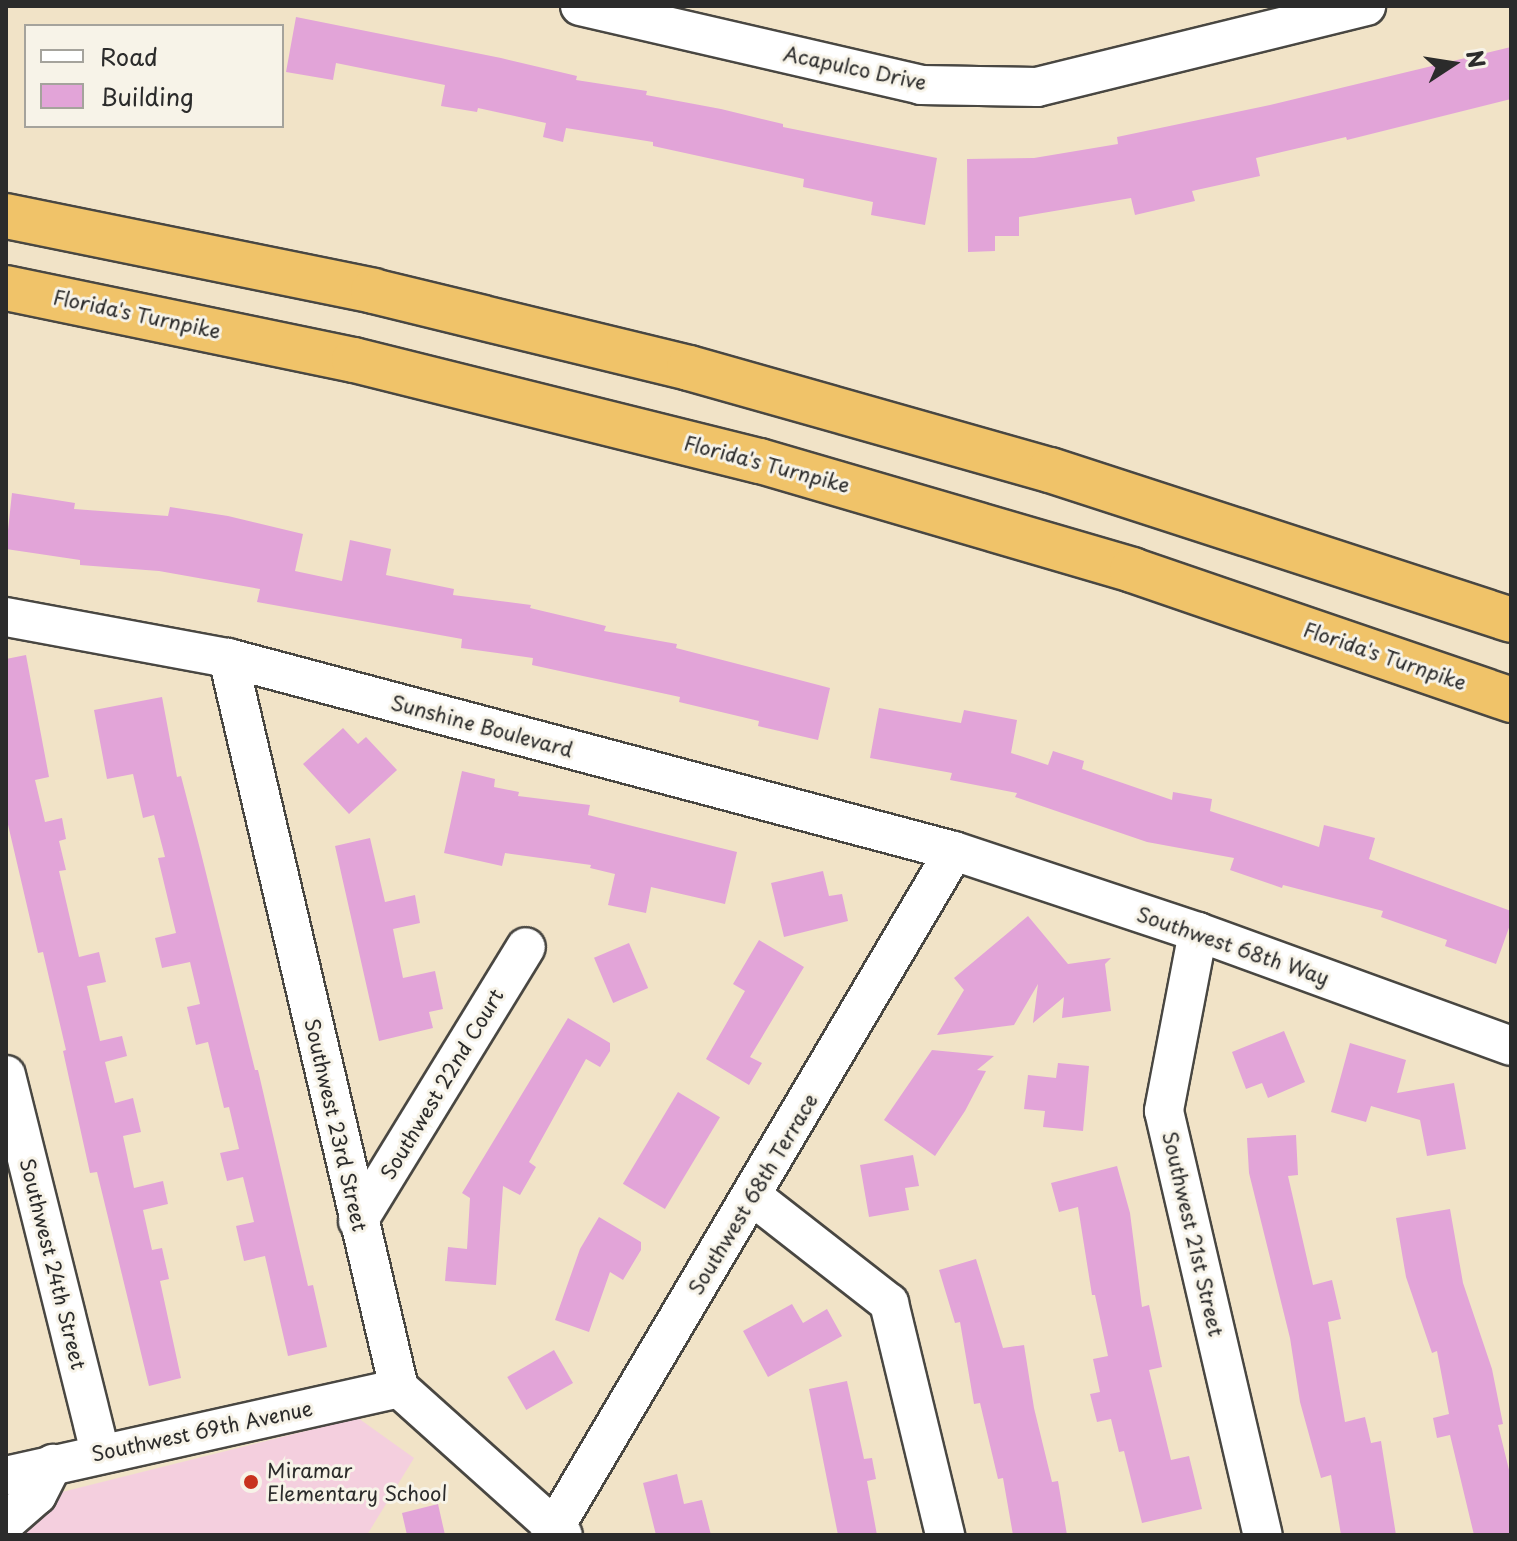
<!DOCTYPE html>
<html>
<head>
<meta charset="utf-8">
<style>
	body { margin:0 }
	#map { position:relative; width:1517px; height:1541px; overflow:hidden; background:#f1e3c7; font-family:"Playpen Sans",sans-serif }
	div>[style] { position:absolute }
	.built>* { inset:0; background:#f4cfde }
	.building>* { inset:0; background:#e2a4d8; transform-origin:0 0 }
	.roads { filter:drop-shadow(2px 0 #494742) drop-shadow(-2px 0 #494742) drop-shadow(0 2px #494742) drop-shadow(0 -2px #494742) }
	.minor>* { height:38px; margin:-19px; padding:0 19px; transform-origin:19px; border-radius:19px; background:#fff }
	.highway>* { height:44px; margin:-22px; padding:0 22px; transform-origin:22px; border-radius:22px; background:#f0c369 }
	.dots>* { width:22px; height:22px; translate:-50% -50%; box-sizing:border-box; border:4px solid #f7f3e8; border-radius:50% }
	span { translate:-50% -50%; white-space:nowrap; text-align:center; line-height:1.15; -webkit-text-stroke:6px #f7f3e8; paint-order:stroke }
	.street-label { font-size:20px; color:#2b2b2b }
	.poi-label { font-size:20px; color:#2b2b2b }
	.left { translate:0 -50%; text-align:left }
	.frame { position:absolute; inset:0; border:8px solid #2b2b2b; pointer-events:none }
	.legend { position:absolute; left:24px; top:24px; width:260px; height:104px; box-sizing:border-box; background:#f7f3e8; border:2px solid #a5a39c; margin:0; padding:10px 14px; list-style:none; font-size:24px; color:#2b2b2b }
	.legend li { display:flex; align-items:center; gap:16px; height:40px }
	.legend b { width:40px; border:2px solid #a5a39c }
	.north { position:absolute; left:1413px; top:24px; width:80px; height:80px; -webkit-text-stroke:6px #f7f3e8; paint-order:stroke; rotate:78deg; font-size:22px; font-weight:700; line-height:32px; text-align:center; color:#2b2b2b }
	.north::after { content:''; display:block; margin:auto; width:28px; height:36px; background:#2b2b2b; clip-path:polygon(50% 0,100% 100%,50% 72%,0 100%) }
</style>
</head>
<body>
<div id="map">
	<div class="built">
		<div style="clip-path:polygon(358px 1418px,414px 1458px,367px 1535px,6px 1535px,6px 1506px)"></div>
	</div>
	<div class="building">
		<div style="clip-path:polygon(296px 17px,501px 58px,577px 76px,576px 80px,647px 91px,646px 95px,721px 109px,783px 124px,783px 127px,937px 158px,925px 225px,871px 215px,873px 202px,803px 187px,804px 179px,653px 146px,653px 142px,566px 128px,563px 142px,543px 137px,546px 123px,478px 108px,477px 112px,441px 106px,445px 85px,336px 63px,333px 80px,286px 72px)"></div>
		<div style="clip-path:polygon(1511px 47px,1511px 99px,1347px 140px,1346px 137px,1256px 158px,1260px 176px,1192px 191px,1195px 201px,1135px 215px,1131px 198px,1019px 217px,1019px 236px,995px 236px,995px 251px,968px 252px,967px 159px,1034px 158px,1118px 144px,1117px 137px,1270px 105px)"></div>
		<div style="clip-path:polygon(12px 493px,75px 503px,74px 509px,168px 516px,170px 507px,228px 516px,303px 534px,295px 571px,342px 581px,350px 540px,391px 549px,386px 575px,454px 589px,453px 595px,531px 605px,530px 608px,606px 626px,604px 631px,677px 644px,676px 648px,830px 688px,818px 740px,758px 726px,759px 721px,679px 702px,680px 697px,532px 665px,533px 658px,461px 648px,462px 639px,257px 602px,260px 589px,159px 571px,80px 565px,80px 560px,6px 549px)"></div>
		<div style="clip-path:polygon(26px 655px,49px 777px,35px 780px,45px 822px,62px 818px,66px 839px,59px 841px,66px 870px,59px 871px,79px 957px,99px 952px,106px 982px,87px 986px,100px 1041px,122px 1036px,127px 1056px,105px 1062px,115px 1103px,133px 1098px,141px 1132px,123px 1136px,134px 1188px,163px 1181px,168px 1204px,143px 1210px,152px 1250px,162px 1248px,169px 1279px,160px 1281px,181px 1378px,149px 1386px,97px 1172px,90px 1173px,63px 1051px,66px 1050px,43px 952px,38px 953px,6px 816px,6px 659px)"></div>
		<div style="clip-path:polygon(162px 697px,177px 777px,181px 776px,200px 849px,255px 1070px,258px 1070px,308px 1286px,313px 1285px,327px 1347px,288px 1356px,265px 1256px,244px 1261px,236px 1226px,254px 1222px,243px 1177px,227px 1181px,220px 1153px,239px 1149px,229px 1107px,224px 1108px,208px 1042px,196px 1045px,187px 1007px,200px 1004px,190px 962px,162px 968px,155px 938px,176px 933px,158px 858px,165px 857px,154px 815px,143px 818px,133px 774px,107px 779px,94px 710px)"></div>
		<div style="clip-path:polygon(879px 708px,961px 723px,964px 710px,1017px 720px,1011px 753px,1048px 765px,1053px 751px,1084px 761px,1082px 769px,1172px 800px,1173px 792px,1212px 799px,1210px 811px,1319px 847px,1324px 825px,1375px 838px,1369px 859px,1511px 911px,1511px 922px,1496px 964px,1445px 946px,1447px 940px,1381px 917px,1383px 911px,1283px 885px,1282px 888px,1230px 870px,1234px 858px,1147px 842px,1015px 797px,1017px 793px,950px 780px,952px 773px,870px 758px)"></div>
		<div style="clip-path:polygon(343px 728px,358px 744px,366px 737px,397px 770px,349px 814px,303px 764px)"></div>
		<div style="clip-path:polygon(462px 771px,495px 779px,494px 787px,519px 792px,518px 796px,590px 805px,588px 815px,737px 852px,725px 904px,651px 887px,646px 913px,608px 905px,615px 874px,590px 868px,591px 865px,505px 853px,502px 866px,444px 853px)"></div>
		<div style="clip-path:polygon(370px 838px,385px 902px,415px 895px,420px 923px,393px 929px,403px 978px,435px 971px,443px 1009px,429px 1012px,433px 1028px,379px 1041px,335px 846px)"></div>
		<div style="clip-path:polygon(823px 871px,829px 896px,842px 894px,848px 921px,784px 937px,771px 883px)"></div>
		<div style="clip-path:polygon(1028px 916px,1068px 964px,1111px 958px,1105px 964px,1111px 1011px,1062px 1018px,1064px 997px,1033px 1023px,1038px 984px,1014px 1025px,937px 1035px,964px 990px,954px 978px)"></div>
		<div style="clip-path:polygon(759px 940px,804px 967px,750px 1057px,762px 1063px,749px 1085px,706px 1059px,745px 991px,733px 984px)"></div>
		<div style="left:629px;top:943px;width:49px;height:38px;rotate:67deg"></div>
		<div style="clip-path:polygon(568px 1018px,610px 1043px,610px 1051px,600px 1067px,586px 1059px,529px 1162px,536px 1167px,520px 1195px,503px 1186px,496px 1285px,445px 1281px,448px 1247px,467px 1249px,470px 1198px,462px 1193px)"></div>
		<div style="clip-path:polygon(1284px 1031px,1305px 1082px,1268px 1098px,1262px 1083px,1246px 1089px,1232px 1052px)"></div>
		<div style="clip-path:polygon(1350px 1043px,1406px 1060px,1397px 1093px,1454px 1083px,1466px 1149px,1427px 1156px,1420px 1120px,1371px 1106px,1366px 1122px,1331px 1112px)"></div>
		<div style="clip-path:polygon(932px 1050px,994px 1056px,977px 1070px,986px 1071px,965px 1111px,935px 1156px,884px 1120px)"></div>
		<div style="clip-path:polygon(1058px 1063px,1089px 1066px,1083px 1131px,1043px 1127px,1045px 1111px,1024px 1109px,1028px 1075px,1056px 1078px)"></div>
		<div style="left:678px;top:1092px;width:49px;height:107px;rotate:31deg"></div>
		<div style="clip-path:polygon(1296px 1135px,1298px 1175px,1288px 1176px,1313px 1285px,1332px 1280px,1341px 1319px,1328px 1322px,1345px 1422px,1365px 1417px,1371px 1443px,1381px 1441px,1396px 1535px,1341px 1535px,1331px 1475px,1321px 1478px,1300px 1402px,1290px 1338px,1249px 1173px,1247px 1138px)"></div>
		<div style="clip-path:polygon(913px 1155px,919px 1186px,905px 1188px,909px 1210px,869px 1217px,860px 1165px)"></div>
		<div style="clip-path:polygon(1117px 1166px,1130px 1213px,1142px 1307px,1149px 1305px,1162px 1367px,1149px 1370px,1171px 1460px,1189px 1456px,1202px 1509px,1142px 1523px,1124px 1451px,1119px 1452px,1111px 1419px,1097px 1422px,1090px 1394px,1100px 1392px,1093px 1359px,1108px 1356px,1095px 1295px,1092px 1295px,1078px 1207px,1059px 1212px,1051px 1183px)"></div>
		<div style="clip-path:polygon(1450px 1209px,1463px 1283px,1492px 1369px,1503px 1424px,1498px 1425px,1511px 1478px,1511px 1535px,1474px 1535px,1450px 1435px,1437px 1438px,1433px 1418px,1449px 1414px,1437px 1351px,1432px 1353px,1406px 1277px,1396px 1218px)"></div>
		<div style="clip-path:polygon(599px 1217px,641px 1242px,641px 1250px,623px 1280px,610px 1272px,589px 1332px,555px 1320px,580px 1249px)"></div>
		<div style="clip-path:polygon(976px 1259px,1003px 1348px,1024px 1345px,1034px 1408px,1052px 1482px,1058px 1481px,1067px 1535px,1013px 1535px,1003px 1478px,998px 1479px,980px 1403px,974px 1404px,960px 1322px,955px 1323px,939px 1270px)"></div>
		<div style="clip-path:polygon(792px 1304px,803px 1323px,827px 1309px,842px 1336px,768px 1377px,743px 1331px)"></div>
		<div style="left:554px;top:1350px;width:38px;height:54px;rotate:60deg"></div>
		<div style="clip-path:polygon(847px 1381px,864px 1459px,872px 1458px,876px 1479px,867px 1481px,877px 1535px,838px 1535px,809px 1389px)"></div>
		<div style="clip-path:polygon(677px 1474px,684px 1504px,702px 1500px,711px 1535px,656px 1535px,643px 1483px)"></div>
		<div style="clip-path:polygon(438px 1504px,445px 1535px,407px 1535px,402px 1513px)"></div>
	</div>
	<div class="roads">
		<div class="minor">
			<div style="left:580px;top:6px;width:350px;rotate:13deg"></div>
			<div style="left:921px;top:85px;width:116px;rotate:1deg"></div>
			<div style="left:1037px;top:87px;width:339px;rotate:-13.8deg"></div>
			<div style="left:6px;top:617px;width:226px;rotate:10.5deg"></div>
			<div style="left:228px;top:658px;width:751px;rotate:14.89deg"></div>
			<div style="left:954px;top:851px;width:257px;rotate:18.4deg"></div>
			<div style="left:1198px;top:932px;width:333px;rotate:20deg"></div>
			<div style="left:228px;top:658px;width:750px;rotate:76.82deg"></div>
			<div style="left:399px;top:1388px;width:220px;rotate:41.9deg"></div>
			<div style="left:1198px;top:932px;width:182px;rotate:100.8deg"></div>
			<div style="left:1164px;top:1111px;width:435px;rotate:76.9deg"></div>
			<div style="left:6px;top:1075px;width:390px;rotate:76deg"></div>
			<div style="left:752px;top:1196px;width:174px;rotate:38deg"></div>
			<div style="left:889px;top:1303px;width:239px;rotate:76.4deg"></div>
			<div style="left:358px;top:1221px;width:321px;rotate:-58.5deg"></div>
			<div style="left:6px;top:1476px;width:403px;rotate:-12.6deg"></div>
			<div style="left:6px;top:1522px;width:41px;rotate:-41.1deg"></div>
			<div style="left:37px;top:1495px;width:35px;rotate:-63deg"></div>
			<div style="left:550px;top:1535px;width:794px;rotate:-59.43deg"></div>
		</div>
		<div class="highway">
			<div style="left:6px;top:216px;width:375px;rotate:11.5deg"></div>
			<div style="left:373px;top:291px;width:325px;rotate:13.7deg"></div>
			<div style="left:689px;top:368px;width:375px;rotate:15.8deg"></div>
			<div style="left:1050px;top:470px;width:485px;rotate:18deg"></div>
			<div style="left:6px;top:288px;width:355px;rotate:11.7deg"></div>
			<div style="left:354px;top:360px;width:418px;rotate:14deg"></div>
			<div style="left:760px;top:461px;width:388px;rotate:16.3deg"></div>
			<div style="left:1132px;top:570px;width:401px;rotate:18.9deg"></div>
		</div>
	</div>
	<div class="dots">
		<div style="left:251px;top:1482px;background:#c8321e"></div>
	</div>
	<div class="street-label">
		<span style="left:855px;top:68px;rotate:12deg">Acapulco Drive</span>
		<span style="left:137px;top:314px;rotate:12deg">Florida's Turnpike</span>
		<span style="left:767px;top:464px;rotate:15deg">Florida's Turnpike</span>
		<span style="left:1385px;top:656px;rotate:19deg">Florida's Turnpike</span>
		<span style="left:482px;top:726px;rotate:15deg">Sunshine Boulevard</span>
		<span style="left:1233px;top:946px;rotate:19deg">Southwest 68th Way</span>
		<span style="left:442px;top:1084px;rotate:-59deg">Southwest 22nd Court</span>
		<span style="left:336px;top:1125px;rotate:77deg">Southwest 23rd Street</span>
		<span style="left:753px;top:1194px;rotate:-59deg">Southwest 68th Terrace</span>
		<span style="left:1193px;top:1234px;rotate:77deg">Southwest 21st Street</span>
		<span style="left:53px;top:1264px;rotate:76deg">Southwest 24th Street</span>
		<span style="left:202px;top:1431px;rotate:-12deg">Southwest 69th Avenue</span>
	</div>
	<div class="poi-label">
		<span class="left" style="left:267px;top:1482px">Miramar<br>Elementary School</span>
	</div>
	<div class="frame"></div>
	<ul class="legend">
	<li><b style="height:10px;background:#fff"></b>Road</li>
	<li><b style="height:22px;background:#e2a4d8"></b>Building</li>
	</ul>
	<div class="north">N</div>
</div>
</body>
</html>
